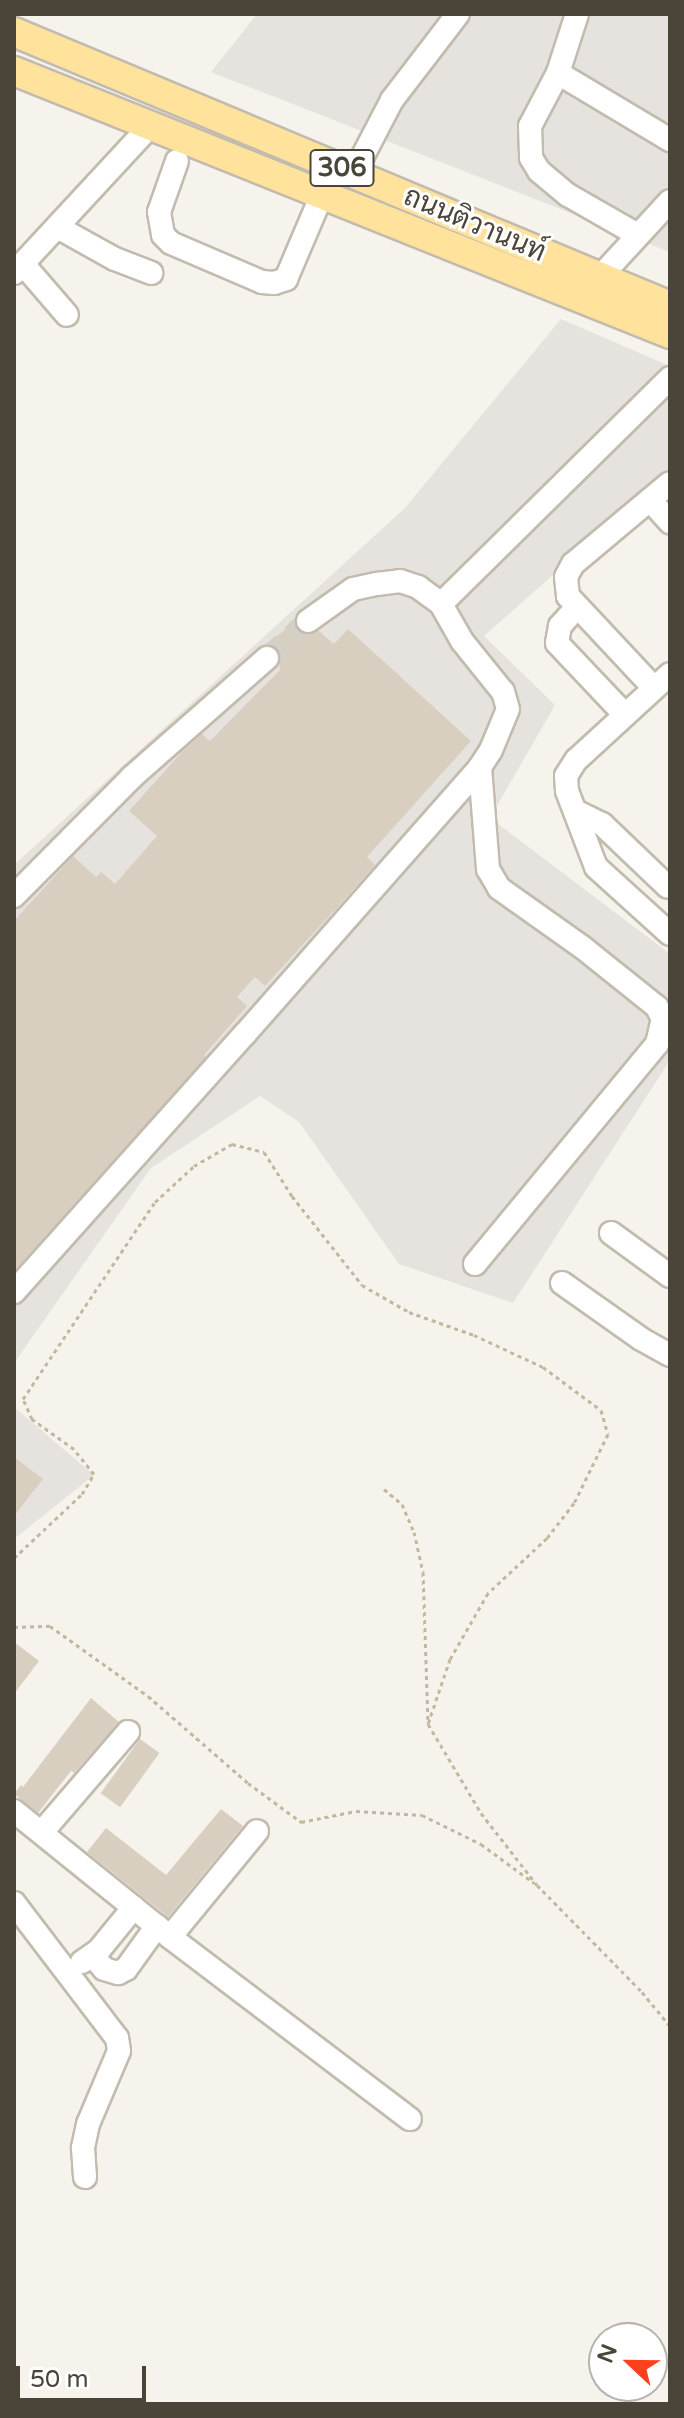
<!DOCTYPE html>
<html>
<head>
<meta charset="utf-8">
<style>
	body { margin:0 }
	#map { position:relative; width:684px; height:2418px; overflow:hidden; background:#f6f3ec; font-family:"Varela Round",Sarabun,sans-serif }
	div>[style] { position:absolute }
	.industrial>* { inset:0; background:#e6e2dd }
	.building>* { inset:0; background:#d8cfc1; transform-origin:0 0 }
	.minor-tunnel>* { height:22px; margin-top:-11px; transform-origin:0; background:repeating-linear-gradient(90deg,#d4d0c8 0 22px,transparent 0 33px) }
	.path>* { height:3px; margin-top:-1.5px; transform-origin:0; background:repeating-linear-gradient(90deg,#c4b79f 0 4px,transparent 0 8px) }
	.roads { filter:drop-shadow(2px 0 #c2bbae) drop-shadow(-2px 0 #c2bbae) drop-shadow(0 2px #c2bbae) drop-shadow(0 -2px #c2bbae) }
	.minor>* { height:22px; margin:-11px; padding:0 11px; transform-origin:11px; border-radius:11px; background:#fff }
	.major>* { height:28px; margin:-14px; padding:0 14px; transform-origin:14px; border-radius:14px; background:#ffe39c }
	span { translate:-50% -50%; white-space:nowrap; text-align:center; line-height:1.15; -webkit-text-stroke:6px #fff; paint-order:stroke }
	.shield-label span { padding:2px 6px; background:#fff; border:2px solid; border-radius:6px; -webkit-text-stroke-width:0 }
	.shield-label { font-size:26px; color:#4b4439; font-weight:700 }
	.street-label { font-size:28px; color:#4b4439 }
	.frame { position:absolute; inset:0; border:16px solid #4b4439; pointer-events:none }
	.north { position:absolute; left:588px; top:2322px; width:80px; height:80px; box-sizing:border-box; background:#fff; border:2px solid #b7b4b0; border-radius:50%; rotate:292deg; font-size:22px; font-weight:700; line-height:32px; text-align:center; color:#4b4439 }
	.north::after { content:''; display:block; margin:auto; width:28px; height:36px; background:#fc3f1d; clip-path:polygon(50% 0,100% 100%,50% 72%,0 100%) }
	.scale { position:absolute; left:16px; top:2366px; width:130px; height:36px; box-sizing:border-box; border:4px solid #4b4439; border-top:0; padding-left:10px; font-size:24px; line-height:28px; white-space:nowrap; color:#4b4439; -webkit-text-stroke:6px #fff; paint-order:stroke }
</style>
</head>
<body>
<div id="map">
	<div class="industrial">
		<div style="clip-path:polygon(257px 14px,670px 14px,670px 252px,211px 72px)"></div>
		<div style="clip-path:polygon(561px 319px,670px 366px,670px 472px,484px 636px,555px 705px,490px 818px,670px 954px,670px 1060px,513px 1303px,399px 1264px,299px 1122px,260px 1096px,151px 1168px,14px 1363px,14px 865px,405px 508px)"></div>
		<div style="clip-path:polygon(14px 1407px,94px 1475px,14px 1539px)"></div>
	</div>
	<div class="building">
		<div style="clip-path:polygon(294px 623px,302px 633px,319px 631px,334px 644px,348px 629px,471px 741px,367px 857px,375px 865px,342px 902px,265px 986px,255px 977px,237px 997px,247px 1006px,204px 1055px,206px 1057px,14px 1271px,14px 921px,73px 856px,96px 877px,101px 872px,115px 884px,157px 836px,129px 811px,181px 753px,202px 734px,210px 741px,280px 670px,278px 649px,267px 644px)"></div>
		<div style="clip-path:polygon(14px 1457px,43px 1479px,14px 1516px)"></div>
		<div style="clip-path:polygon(14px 1642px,39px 1661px,14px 1694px)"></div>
		<div style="clip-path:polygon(91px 1698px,119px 1722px,74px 1773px,71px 1771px,38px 1813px,14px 1794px,21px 1785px,23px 1787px)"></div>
		<div style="left:140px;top:1739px;width:24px;height:67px;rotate:36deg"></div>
		<div style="clip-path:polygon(221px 1809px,243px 1826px,168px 1917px,87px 1852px,106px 1828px,166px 1875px)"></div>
	</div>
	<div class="minor-tunnel">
		<div style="left:267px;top:658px;width:55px;rotate:-42.1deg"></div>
	</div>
	<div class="path">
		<div style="left:384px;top:1489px;width:23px;rotate:40deg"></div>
		<div style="left:402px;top:1504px;width:30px;rotate:67deg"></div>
		<div style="left:414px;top:1532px;width:41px;rotate:77.3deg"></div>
		<div style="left:423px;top:1572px;width:152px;rotate:88.1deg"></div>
		<div style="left:428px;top:1724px;width:104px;rotate:59.2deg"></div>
		<div style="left:481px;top:1813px;width:91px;rotate:52.1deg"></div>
		<div style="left:537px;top:1885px;width:150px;rotate:45.5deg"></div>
		<div style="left:642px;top:1992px;width:44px;rotate:50.5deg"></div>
		<div style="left:14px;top:1558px;width:93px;rotate:-43.3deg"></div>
		<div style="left:82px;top:1494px;width:23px;rotate:-59deg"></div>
		<div style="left:94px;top:1474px;width:32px;rotate:-129deg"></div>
		<div style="left:74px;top:1449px;width:52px;rotate:-144.5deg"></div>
		<div style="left:32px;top:1419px;width:22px;rotate:-114deg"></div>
		<div style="left:23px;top:1399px;width:237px;rotate:-56.2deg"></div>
		<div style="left:155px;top:1202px;width:53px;rotate:-42.7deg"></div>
		<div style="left:194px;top:1166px;width:44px;rotate:-30.1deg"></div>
		<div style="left:232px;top:1144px;width:33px;rotate:14deg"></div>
		<div style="left:264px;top:1152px;width:52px;rotate:57.5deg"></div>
		<div style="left:292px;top:1196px;width:113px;rotate:51.8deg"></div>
		<div style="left:362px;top:1285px;width:54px;rotate:29.9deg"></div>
		<div style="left:409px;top:1312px;width:69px;rotate:19.5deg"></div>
		<div style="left:474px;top:1335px;width:76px;rotate:24.9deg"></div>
		<div style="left:543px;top:1367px;width:72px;rotate:36.6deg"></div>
		<div style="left:601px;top:1410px;width:25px;rotate:74deg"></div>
		<div style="left:608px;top:1434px;width:77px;rotate:116.2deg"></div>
		<div style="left:574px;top:1503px;width:44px;rotate:127.6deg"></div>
		<div style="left:547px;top:1538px;width:81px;rotate:137deg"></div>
		<div style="left:488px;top:1593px;width:76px;rotate:119.9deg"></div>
		<div style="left:450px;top:1659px;width:69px;rotate:108.7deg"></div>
		<div style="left:14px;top:1627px;width:36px;rotate:-2deg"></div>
		<div style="left:50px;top:1626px;width:120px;rotate:35.5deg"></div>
		<div style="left:148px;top:1696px;width:133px;rotate:41deg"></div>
		<div style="left:248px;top:1783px;width:66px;rotate:36.3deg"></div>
		<div style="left:301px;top:1822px;width:56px;rotate:-11.3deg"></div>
		<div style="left:356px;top:1811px;width:66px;rotate:3.5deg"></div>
		<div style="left:422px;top:1815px;width:66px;rotate:26.2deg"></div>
		<div style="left:481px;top:1844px;width:66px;rotate:36.3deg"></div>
	</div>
	<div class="roads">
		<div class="minor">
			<div style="left:577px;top:14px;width:62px;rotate:107.9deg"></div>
			<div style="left:558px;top:73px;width:60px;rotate:117.8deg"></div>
			<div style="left:530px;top:126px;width:32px;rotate:88deg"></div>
			<div style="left:531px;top:158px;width:15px;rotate:58deg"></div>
			<div style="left:539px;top:171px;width:38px;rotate:40deg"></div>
			<div style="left:568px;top:195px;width:78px;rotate:29.8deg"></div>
			<div style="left:558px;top:73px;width:131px;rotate:30.9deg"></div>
			<div style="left:177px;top:161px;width:54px;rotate:109.4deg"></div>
			<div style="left:159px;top:212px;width:23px;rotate:80deg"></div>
			<div style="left:163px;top:235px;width:11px;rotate:45deg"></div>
			<div style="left:171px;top:243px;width:99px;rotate:23.2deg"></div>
			<div style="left:262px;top:282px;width:12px;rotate:5deg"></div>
			<div style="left:274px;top:283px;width:13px;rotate:-18deg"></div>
			<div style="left:286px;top:279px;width:89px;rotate:-66.9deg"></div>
			<div style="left:354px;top:173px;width:82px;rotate:-62.5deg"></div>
			<div style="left:392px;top:100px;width:108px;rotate:-52.5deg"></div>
			<div style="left:59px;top:228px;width:64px;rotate:29deg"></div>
			<div style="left:115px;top:259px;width:39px;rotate:21deg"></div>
			<div style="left:23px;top:264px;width:67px;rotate:49.2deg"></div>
			<div style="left:14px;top:273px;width:199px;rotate:-47.2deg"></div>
			<div style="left:600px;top:277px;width:103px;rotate:-47.4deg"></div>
			<div style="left:650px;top:500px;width:30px;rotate:48deg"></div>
			<div style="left:577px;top:607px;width:25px;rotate:132deg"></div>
			<div style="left:560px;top:626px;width:17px;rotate:100deg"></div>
			<div style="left:557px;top:643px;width:99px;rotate:46.6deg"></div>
			<div style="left:308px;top:621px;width:55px;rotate:-35.4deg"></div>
			<div style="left:353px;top:589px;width:25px;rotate:-12deg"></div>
			<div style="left:377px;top:584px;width:23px;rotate:-7deg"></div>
			<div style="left:400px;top:581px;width:19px;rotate:18deg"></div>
			<div style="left:418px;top:587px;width:29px;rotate:36deg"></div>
			<div style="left:441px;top:604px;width:322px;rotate:-44.6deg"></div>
			<div style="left:670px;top:674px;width:127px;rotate:137.5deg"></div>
			<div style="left:576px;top:760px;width:19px;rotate:122deg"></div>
			<div style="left:566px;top:776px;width:15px;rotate:86deg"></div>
			<div style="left:567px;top:791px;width:81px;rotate:69.1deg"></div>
			<div style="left:596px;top:867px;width:100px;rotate:42.2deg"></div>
			<div style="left:654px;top:688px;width:126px;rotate:-133.1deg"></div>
			<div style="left:568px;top:596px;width:19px;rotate:-96deg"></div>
			<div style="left:566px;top:577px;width:15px;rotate:-62deg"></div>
			<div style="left:573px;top:564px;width:126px;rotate:-39.9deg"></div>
			<div style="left:575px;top:811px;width:30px;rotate:26deg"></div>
			<div style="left:602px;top:824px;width:91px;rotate:43.7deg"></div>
			<div style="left:14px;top:896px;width:168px;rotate:-45.2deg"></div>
			<div style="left:132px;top:777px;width:180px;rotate:-41.4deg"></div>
			<div style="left:611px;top:1233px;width:73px;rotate:36.1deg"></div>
			<div style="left:475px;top:1264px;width:286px;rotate:-50.4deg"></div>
			<div style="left:657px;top:1044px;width:26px;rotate:-77deg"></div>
			<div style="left:663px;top:1019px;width:13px;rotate:-117deg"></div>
			<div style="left:657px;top:1007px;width:96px;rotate:-141.3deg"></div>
			<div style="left:582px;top:947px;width:102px;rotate:-144.6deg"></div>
			<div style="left:499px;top:888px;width:22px;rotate:-120deg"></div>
			<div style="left:488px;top:869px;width:102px;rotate:-94.5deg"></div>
			<div style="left:562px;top:1283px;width:97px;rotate:35.3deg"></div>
			<div style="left:641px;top:1339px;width:33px;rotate:29deg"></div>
			<div style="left:14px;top:1292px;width:345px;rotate:-48.2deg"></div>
			<div style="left:244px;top:1035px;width:357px;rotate:-48.6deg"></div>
			<div style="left:480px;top:767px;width:20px;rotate:-57deg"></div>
			<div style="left:491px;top:750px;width:44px;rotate:-67.5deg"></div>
			<div style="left:508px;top:709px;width:18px;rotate:-106deg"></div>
			<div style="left:503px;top:692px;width:65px;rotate:-128.8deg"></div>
			<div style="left:462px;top:641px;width:43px;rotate:-119.6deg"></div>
			<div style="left:14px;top:1811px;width:201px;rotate:38.9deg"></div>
			<div style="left:170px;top:1937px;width:301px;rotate:37.2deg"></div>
			<div style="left:42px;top:1832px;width:132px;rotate:-49.3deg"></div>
			<div style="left:14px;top:1903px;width:170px;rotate:52.7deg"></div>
			<div style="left:117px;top:2038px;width:13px;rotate:81deg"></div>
			<div style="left:119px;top:2051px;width:79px;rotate:113deg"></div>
			<div style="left:88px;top:2124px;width:25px;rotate:102deg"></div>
			<div style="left:83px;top:2148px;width:29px;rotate:86deg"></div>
			<div style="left:170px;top:1937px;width:137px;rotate:-50.6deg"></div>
			<div style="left:92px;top:1955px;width:18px;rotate:49deg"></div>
			<div style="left:104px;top:1969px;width:15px;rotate:16deg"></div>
			<div style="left:118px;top:1973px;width:9px;rotate:-27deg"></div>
			<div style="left:126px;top:1969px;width:53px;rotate:-54.2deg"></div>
			<div style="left:82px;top:1962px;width:21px;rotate:-35deg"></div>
			<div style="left:99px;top:1950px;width:55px;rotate:-50.9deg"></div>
		</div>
		<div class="major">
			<div style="left:14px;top:32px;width:711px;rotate:22.67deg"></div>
			<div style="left:14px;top:71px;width:707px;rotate:21.85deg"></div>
		</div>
	</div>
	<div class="shield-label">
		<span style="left:342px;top:168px">306</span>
	</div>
	<div class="street-label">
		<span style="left:475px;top:224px;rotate:23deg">ถนนติวานนท์</span>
	</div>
	<div class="frame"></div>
	<div class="north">N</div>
	<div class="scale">50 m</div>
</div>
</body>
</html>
